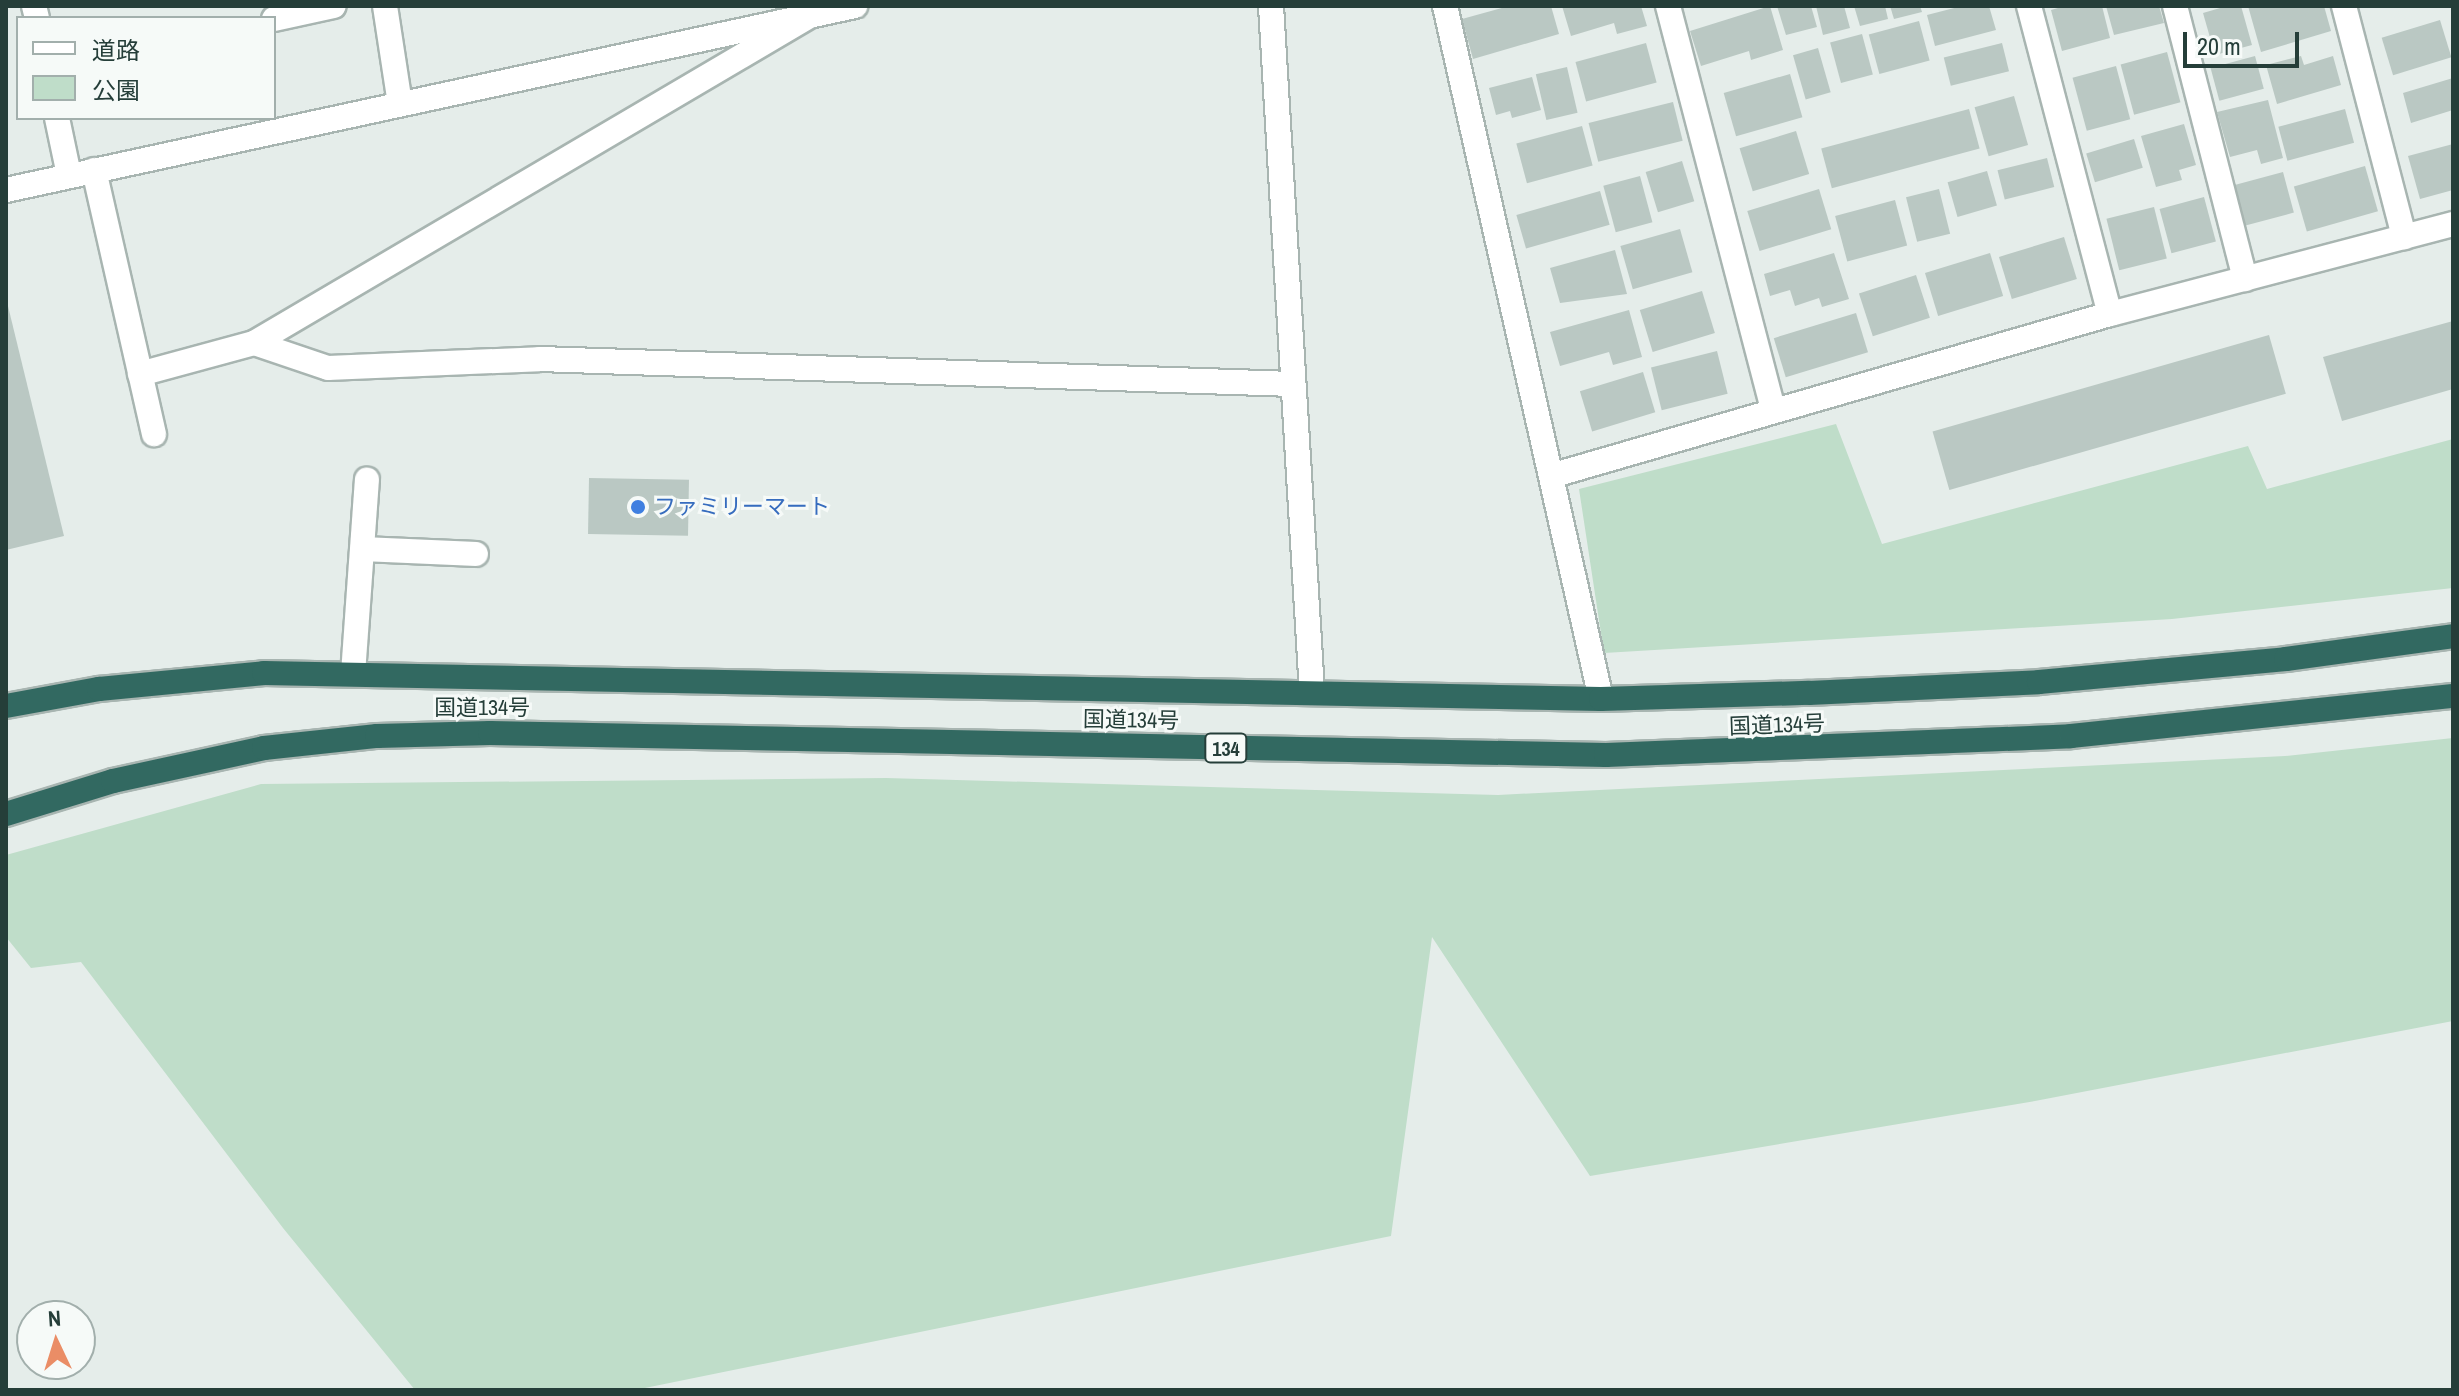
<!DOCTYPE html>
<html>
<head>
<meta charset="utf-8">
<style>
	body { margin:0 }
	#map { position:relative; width:2459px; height:1396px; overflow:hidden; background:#e5edea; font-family:"Archivo Narrow","Noto Sans JP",sans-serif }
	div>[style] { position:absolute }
	.green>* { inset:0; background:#bfddc9 }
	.building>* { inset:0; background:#bac8c3; transform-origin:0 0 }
	.roads { filter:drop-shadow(2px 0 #a8b5b1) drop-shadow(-2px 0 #a8b5b1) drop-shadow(0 2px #a8b5b1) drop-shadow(0 -2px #a8b5b1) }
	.minor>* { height:24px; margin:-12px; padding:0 12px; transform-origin:12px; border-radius:12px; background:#fff }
	.highway>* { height:24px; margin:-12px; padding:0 12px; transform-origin:12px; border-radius:12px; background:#326961 }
	.dots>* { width:22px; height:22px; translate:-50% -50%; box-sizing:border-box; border:4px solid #f6faf8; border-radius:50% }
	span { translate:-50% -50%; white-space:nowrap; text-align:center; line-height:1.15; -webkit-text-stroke:6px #f6faf8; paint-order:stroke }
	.shield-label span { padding:2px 6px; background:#f6faf8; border:2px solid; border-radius:6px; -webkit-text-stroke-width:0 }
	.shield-label { font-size:20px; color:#253e39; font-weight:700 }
	.shop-label { font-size:22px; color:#366cbe }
	.left { translate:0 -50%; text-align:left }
	.street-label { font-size:22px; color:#253e39 }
	.frame { position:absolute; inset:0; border:8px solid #253e39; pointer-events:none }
	.legend { position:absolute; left:16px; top:16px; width:260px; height:104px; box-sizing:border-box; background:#f6faf8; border:2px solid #a2afac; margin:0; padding:10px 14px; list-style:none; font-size:24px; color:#253e39 }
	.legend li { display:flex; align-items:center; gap:16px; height:40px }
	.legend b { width:40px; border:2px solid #a2afac }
	.north { position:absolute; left:16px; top:1300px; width:80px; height:80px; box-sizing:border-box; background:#f6faf8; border:2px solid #a2afac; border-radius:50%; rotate:356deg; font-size:22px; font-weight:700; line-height:32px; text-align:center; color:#253e39 }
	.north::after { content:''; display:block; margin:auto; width:28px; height:36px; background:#ea8d66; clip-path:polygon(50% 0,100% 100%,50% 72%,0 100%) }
	.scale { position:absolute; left:2183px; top:32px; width:116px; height:36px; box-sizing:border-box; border:4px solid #253e39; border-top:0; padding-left:10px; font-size:24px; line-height:28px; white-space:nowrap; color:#253e39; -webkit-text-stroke:6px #f6faf8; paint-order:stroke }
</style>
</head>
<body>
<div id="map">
	<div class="green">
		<div style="clip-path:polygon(1836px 424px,1882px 544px,2248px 446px,2267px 489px,2453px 439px,2453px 588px,2172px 619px,1604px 653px,1579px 489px)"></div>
		<div style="clip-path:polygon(2453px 738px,2453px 1021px,2035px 1101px,1590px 1176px,1432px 937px,1391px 1236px,635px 1390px,415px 1390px,283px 1228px,81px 962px,31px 968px,6px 937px,6px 855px,261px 784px,886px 778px,1498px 795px,2285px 756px)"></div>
	</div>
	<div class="building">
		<div style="clip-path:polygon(1509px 6px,1551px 6px,1559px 34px,1473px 59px,1462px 19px)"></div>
		<div style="clip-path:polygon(1562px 6px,1641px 6px,1647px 26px,1617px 34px,1614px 23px,1571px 36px)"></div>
		<div style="clip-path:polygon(1770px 6px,1783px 50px,1751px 60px,1749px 51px,1701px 66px,1690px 31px)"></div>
		<div style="clip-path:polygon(1777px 6px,1811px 6px,1817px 27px,1786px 35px)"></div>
		<div style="clip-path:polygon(1816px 6px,1844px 6px,1850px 28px,1823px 35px)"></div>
		<div style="clip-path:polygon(1854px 6px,1885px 6px,1888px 19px,1860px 26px)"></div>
		<div style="clip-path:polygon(1890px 6px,1920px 6px,1922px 12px,1894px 19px)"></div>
		<div style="clip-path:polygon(1962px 6px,1989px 6px,1996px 30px,1935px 46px,1927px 15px)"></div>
		<div style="clip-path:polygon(2065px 6px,2102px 6px,2110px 38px,2062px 51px,2051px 10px)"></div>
		<div style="clip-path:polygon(2106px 6px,2159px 6px,2164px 23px,2114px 35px)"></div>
		<div style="clip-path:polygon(2227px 6px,2241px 6px,2252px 45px,2215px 55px,2203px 13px)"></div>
		<div style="clip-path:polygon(2248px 6px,2324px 6px,2331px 31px,2261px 52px)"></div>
		<div style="left:2440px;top:20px;width:39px;height:61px;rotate:73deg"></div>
		<div style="left:1919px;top:21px;width:41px;height:52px;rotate:75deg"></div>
		<div style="left:1862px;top:34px;width:42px;height:33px;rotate:75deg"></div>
		<div style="left:1646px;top:43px;width:41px;height:73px;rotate:75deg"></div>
		<div style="left:2002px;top:43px;width:29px;height:60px;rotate:76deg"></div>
		<div style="left:1818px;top:48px;width:46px;height:26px;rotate:74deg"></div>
		<div style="left:2167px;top:52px;width:52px;height:48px;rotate:75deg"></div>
		<div style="left:2255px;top:56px;width:34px;height:46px;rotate:75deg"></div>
		<div style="clip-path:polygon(2301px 56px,2304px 65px,2333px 56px,2341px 85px,2277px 104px,2266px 65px)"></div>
		<div style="left:2116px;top:66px;width:55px;height:45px;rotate:75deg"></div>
		<div style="left:1567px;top:67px;width:47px;height:32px;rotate:77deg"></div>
		<div style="left:1790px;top:74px;width:45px;height:69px;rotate:74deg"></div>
		<div style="clip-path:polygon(1532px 77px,1541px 110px,1512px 118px,1510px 111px,1496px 115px,1489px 88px)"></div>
		<div style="clip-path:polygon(2453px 78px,2453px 110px,2411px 123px,2403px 93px)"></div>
		<div style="left:2014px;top:96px;width:51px;height:41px;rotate:74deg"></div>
		<div style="clip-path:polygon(2268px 100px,2283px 158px,2261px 164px,2257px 150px,2230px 157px,2217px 112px)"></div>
		<div style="left:1673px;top:102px;width:40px;height:87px;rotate:76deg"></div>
		<div style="left:1969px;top:109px;width:41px;height:153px;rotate:75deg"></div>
		<div style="left:2345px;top:109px;width:35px;height:69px;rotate:75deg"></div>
		<div style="clip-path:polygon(2184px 124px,2196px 165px,2179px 170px,2182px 180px,2156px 187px,2141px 136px)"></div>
		<div style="left:1582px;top:126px;width:41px;height:68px;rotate:75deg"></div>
		<div style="left:1796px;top:131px;width:45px;height:59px;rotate:73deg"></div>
		<div style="left:2134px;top:139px;width:30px;height:50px;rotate:73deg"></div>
		<div style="clip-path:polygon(2453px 144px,2453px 190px,2420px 199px,2408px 156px)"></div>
		<div style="left:2047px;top:158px;width:30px;height:51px;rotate:76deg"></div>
		<div style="left:1682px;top:161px;width:42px;height:38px;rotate:73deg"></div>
		<div style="left:2365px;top:166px;width:47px;height:74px;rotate:74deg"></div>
		<div style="left:1987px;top:171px;width:36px;height:41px;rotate:74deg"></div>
		<div style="left:2283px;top:172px;width:42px;height:50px;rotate:75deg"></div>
		<div style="left:1640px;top:176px;width:48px;height:38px;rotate:75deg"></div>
		<div style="left:1819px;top:189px;width:42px;height:75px;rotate:73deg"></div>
		<div style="left:1939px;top:189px;width:46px;height:34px;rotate:76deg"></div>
		<div style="left:1600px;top:191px;width:35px;height:87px;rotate:74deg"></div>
		<div style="left:2204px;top:197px;width:46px;height:46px;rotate:75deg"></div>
		<div style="left:1895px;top:200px;width:47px;height:62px;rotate:75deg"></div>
		<div style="left:2154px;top:207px;width:53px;height:49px;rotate:76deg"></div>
		<div style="left:1680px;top:229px;width:45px;height:62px;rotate:74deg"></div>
		<div style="left:2064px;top:237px;width:44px;height:68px;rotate:73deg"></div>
		<div style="clip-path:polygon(1615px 250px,1627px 294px,1560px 303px,1550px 268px)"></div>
		<div style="clip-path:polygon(1834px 253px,1849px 299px,1822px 307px,1819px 298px,1795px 306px,1790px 290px,1770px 296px,1764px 274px)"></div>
		<div style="left:1990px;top:253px;width:45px;height:68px;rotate:73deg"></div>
		<div style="left:1916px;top:275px;width:45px;height:60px;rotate:72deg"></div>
		<div style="left:1702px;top:291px;width:44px;height:65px;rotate:73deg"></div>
		<div style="clip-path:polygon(7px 302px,64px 536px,6px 550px,6px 303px)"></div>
		<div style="clip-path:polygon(1629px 310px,1642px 357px,1613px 365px,1609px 352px,1560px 366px,1550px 332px)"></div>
		<div style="left:1856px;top:313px;width:41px;height:86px;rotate:73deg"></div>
		<div style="clip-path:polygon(2453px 321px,2453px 389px,2342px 421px,2323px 357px)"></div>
		<div style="left:2269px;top:335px;width:61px;height:350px;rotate:74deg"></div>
		<div style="left:1717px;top:351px;width:44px;height:68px;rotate:76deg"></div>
		<div style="left:1643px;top:372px;width:42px;height:66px;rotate:73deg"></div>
		<div style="left:589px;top:478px;width:100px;height:56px;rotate:1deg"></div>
	</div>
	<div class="roads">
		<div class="minor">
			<div style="left:34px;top:6px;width:12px;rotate:76deg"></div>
			<div style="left:385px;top:6px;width:99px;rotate:81.3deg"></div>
			<div style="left:1271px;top:6px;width:687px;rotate:86.58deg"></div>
			<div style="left:1445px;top:6px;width:710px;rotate:77.31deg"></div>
			<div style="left:1668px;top:6px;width:417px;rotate:75.4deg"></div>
			<div style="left:2029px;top:6px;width:318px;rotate:75.3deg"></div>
			<div style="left:2175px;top:6px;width:282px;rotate:75.6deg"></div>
			<div style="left:2344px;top:6px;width:239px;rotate:75.4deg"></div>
			<div style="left:808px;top:17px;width:643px;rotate:149.53deg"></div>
			<div style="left:254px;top:343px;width:78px;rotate:18.7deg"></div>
			<div style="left:328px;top:368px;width:211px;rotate:-2.4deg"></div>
			<div style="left:539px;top:359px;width:754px;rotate:1.9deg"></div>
			<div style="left:274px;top:19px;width:61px;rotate:-12.2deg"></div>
			<div style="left:57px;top:118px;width:58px;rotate:78.1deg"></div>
			<div style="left:94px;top:170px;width:271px;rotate:77.2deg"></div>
			<div style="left:6px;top:190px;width:869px;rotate:-12.23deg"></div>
			<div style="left:140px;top:374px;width:118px;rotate:-15.2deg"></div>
			<div style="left:1554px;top:475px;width:579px;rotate:-16.15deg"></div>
			<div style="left:2110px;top:314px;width:355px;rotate:-14.7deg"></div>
			<div style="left:363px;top:549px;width:113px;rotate:2.5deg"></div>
			<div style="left:353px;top:674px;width:195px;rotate:-85.9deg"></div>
		</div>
		<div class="highway">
			<div style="left:6px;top:706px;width:95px;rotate:-10.4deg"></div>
			<div style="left:99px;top:689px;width:166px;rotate:-5.5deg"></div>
			<div style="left:264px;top:673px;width:1337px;rotate:1.11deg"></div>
			<div style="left:1601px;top:699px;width:208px;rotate:-1.7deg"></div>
			<div style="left:1809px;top:693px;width:230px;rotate:-2.7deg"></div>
			<div style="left:2039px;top:682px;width:248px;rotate:-5.3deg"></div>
			<div style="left:2286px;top:659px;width:169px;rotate:-7.8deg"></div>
			<div style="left:6px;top:814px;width:112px;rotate:-17.1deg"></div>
			<div style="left:113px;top:781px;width:155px;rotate:-12.3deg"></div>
			<div style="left:264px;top:748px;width:114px;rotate:-6.1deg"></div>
			<div style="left:377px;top:736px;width:113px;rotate:-1.5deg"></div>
			<div style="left:490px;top:733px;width:1116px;rotate:1.13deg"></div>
			<div style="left:1606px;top:755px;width:465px;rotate:-2.3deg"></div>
			<div style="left:2071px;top:736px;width:384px;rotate:-6deg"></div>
		</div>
	</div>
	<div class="dots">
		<div style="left:638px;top:507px;background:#3f7fe0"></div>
	</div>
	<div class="shield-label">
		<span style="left:1226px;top:748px">134</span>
	</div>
	<div class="shop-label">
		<span class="left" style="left:654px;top:507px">ファミリーマート</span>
	</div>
	<div class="street-label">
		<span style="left:482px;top:708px">国道134号</span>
		<span style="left:1131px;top:720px;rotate:1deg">国道134号</span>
		<span style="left:1777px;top:725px;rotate:-2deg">国道134号</span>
	</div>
	<div class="frame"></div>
	<ul class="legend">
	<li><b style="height:10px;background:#fff"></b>道路</li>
	<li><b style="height:22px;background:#bfddc9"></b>公園</li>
	</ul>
	<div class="north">N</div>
	<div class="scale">20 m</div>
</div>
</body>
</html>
